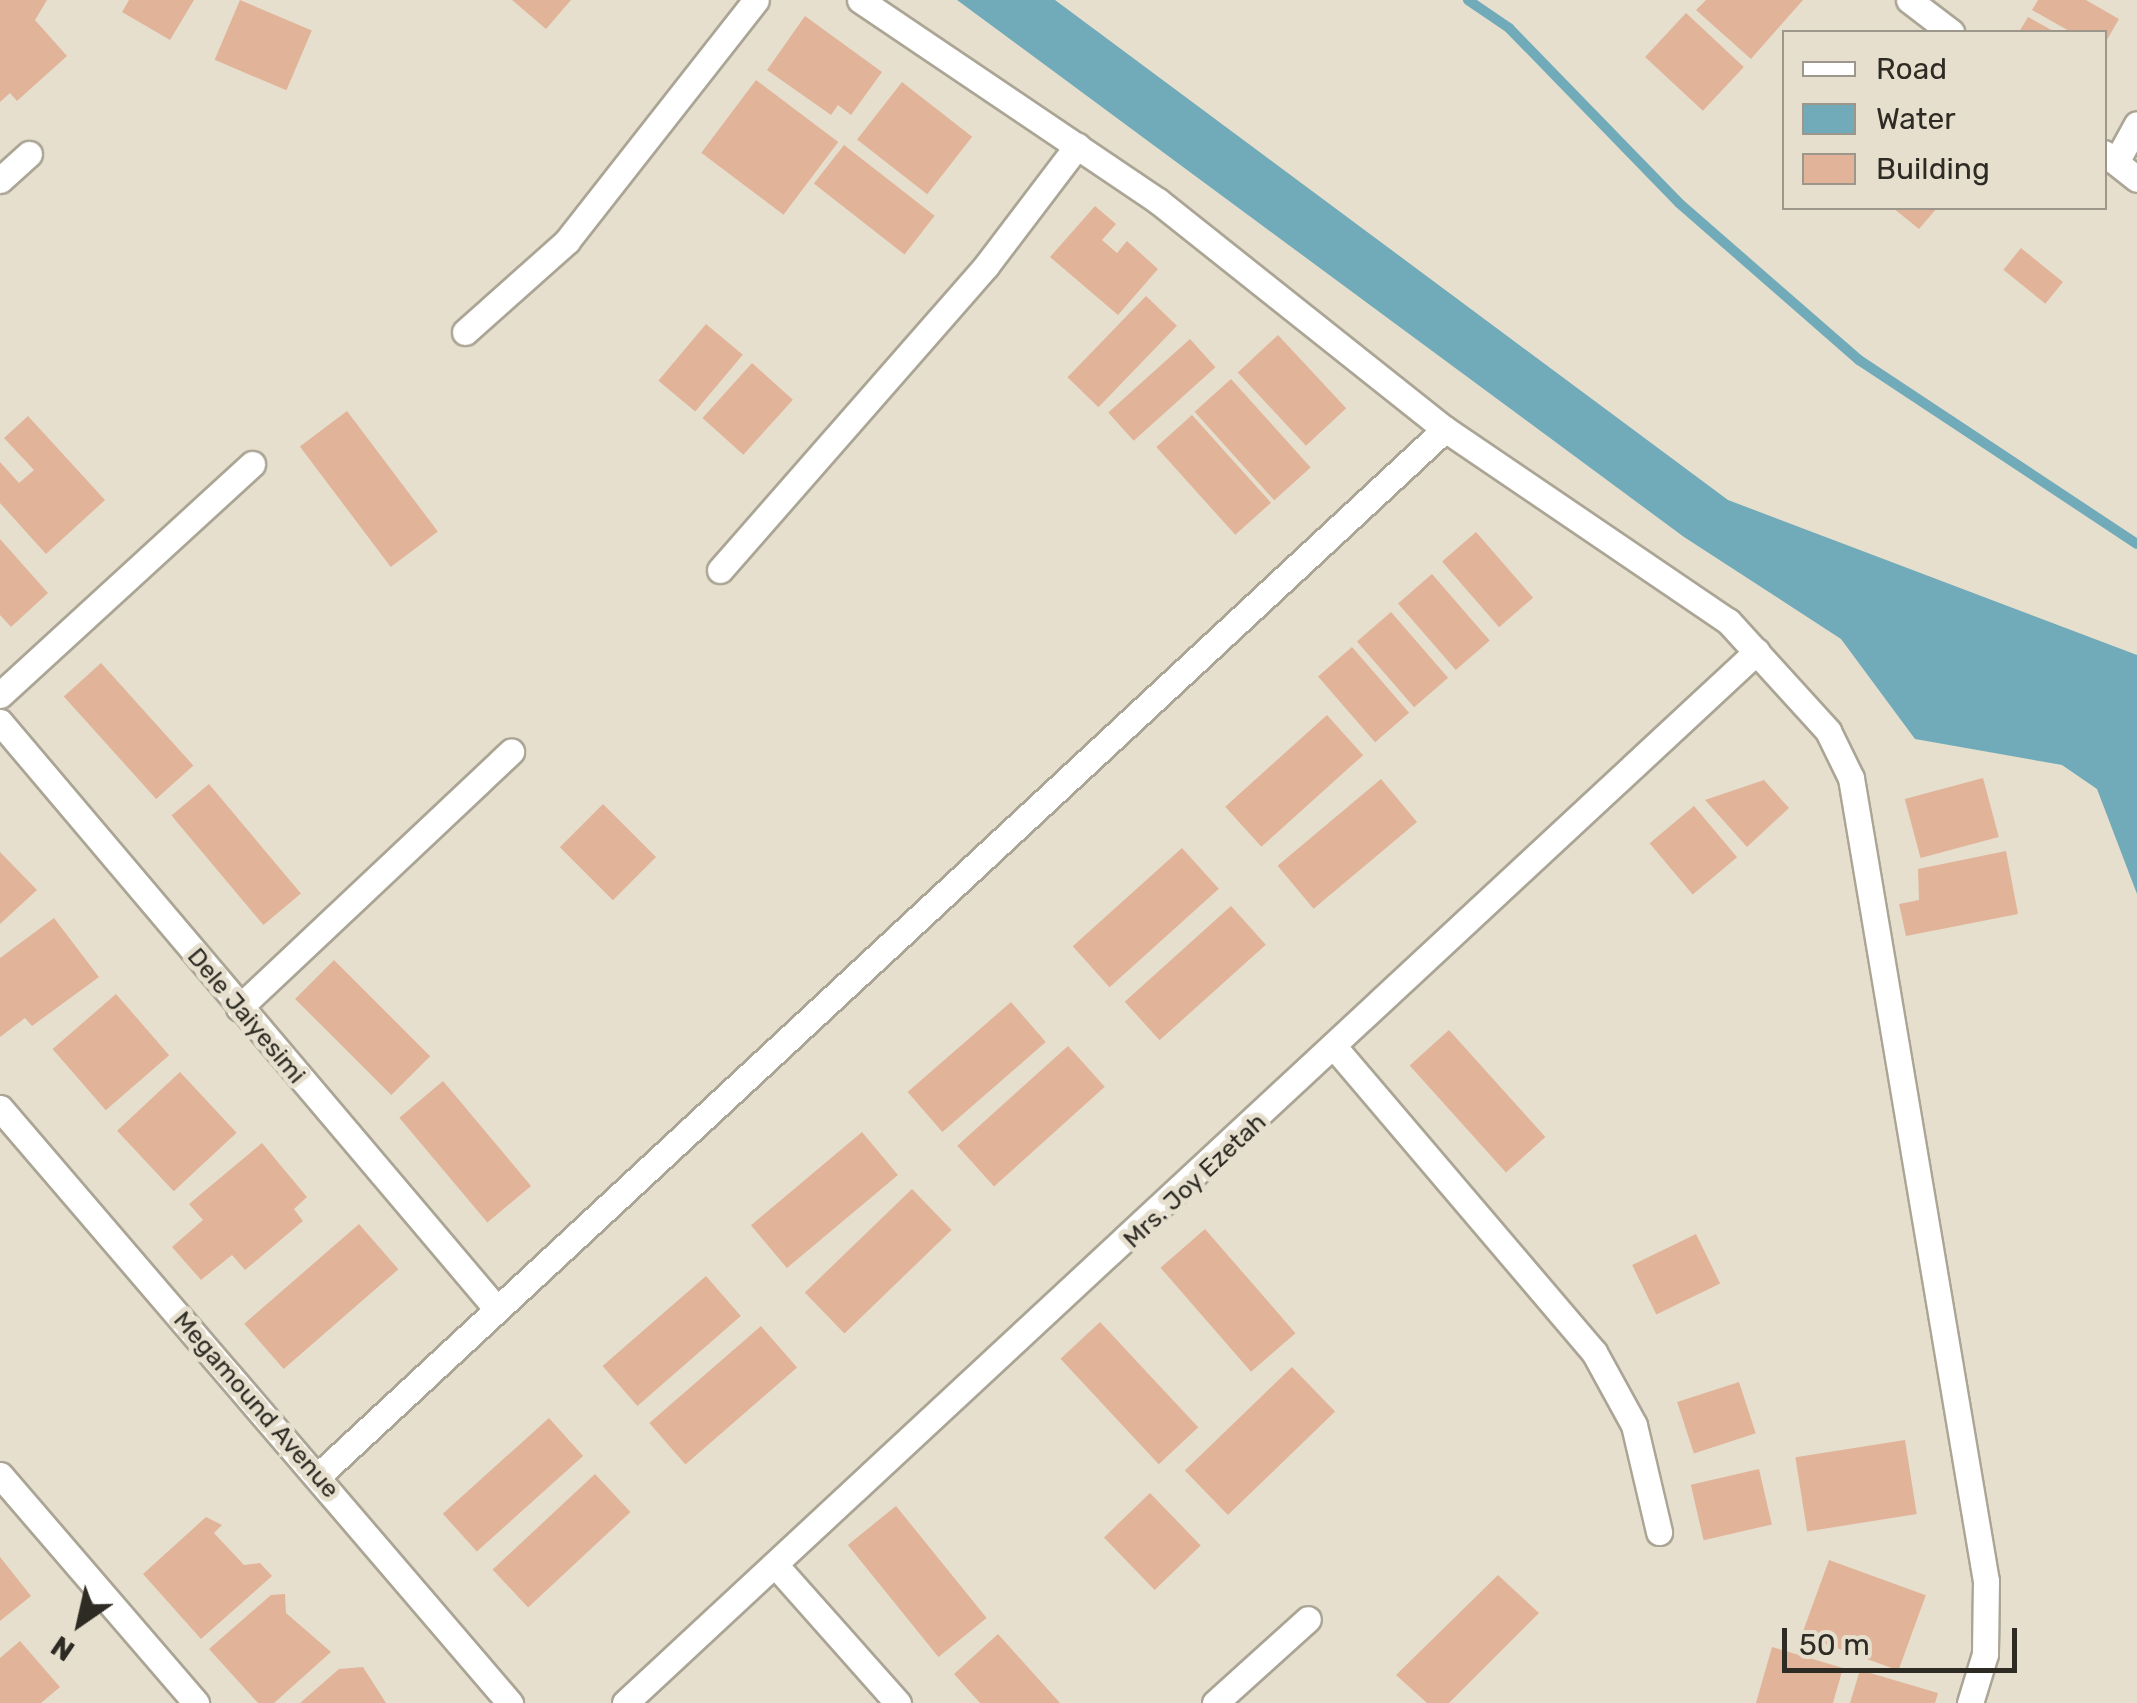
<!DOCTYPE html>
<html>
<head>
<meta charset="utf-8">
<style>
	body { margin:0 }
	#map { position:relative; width:2137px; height:1703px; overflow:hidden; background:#e6dfce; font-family:Rubik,sans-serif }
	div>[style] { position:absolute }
	.water>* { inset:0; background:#71abb9 }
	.stream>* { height:10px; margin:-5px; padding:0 5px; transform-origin:5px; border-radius:5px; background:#71abb9 }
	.building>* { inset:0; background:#e1b499; transform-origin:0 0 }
	.roads { filter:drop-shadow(2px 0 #aba595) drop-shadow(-2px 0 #aba595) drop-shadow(0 2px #aba595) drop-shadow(0 -2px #aba595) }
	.minor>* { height:25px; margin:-12.5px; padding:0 12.5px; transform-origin:12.5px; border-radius:12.5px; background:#fff }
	span { translate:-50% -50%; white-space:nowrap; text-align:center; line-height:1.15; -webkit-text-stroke:10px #e6dfce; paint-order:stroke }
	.street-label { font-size:25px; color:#2d2b24 }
	.legend { position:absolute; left:1782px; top:30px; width:325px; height:180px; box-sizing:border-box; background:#e6dfce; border:2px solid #9c978a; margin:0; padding:12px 18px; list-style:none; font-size:30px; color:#2d2b24 }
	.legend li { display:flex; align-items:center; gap:20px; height:50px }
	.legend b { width:50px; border:2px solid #9c978a }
	.north { position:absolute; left:30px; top:1573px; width:100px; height:100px; -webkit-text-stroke:8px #e6dfce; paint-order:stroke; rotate:214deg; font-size:28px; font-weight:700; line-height:40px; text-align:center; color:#2d2b24 }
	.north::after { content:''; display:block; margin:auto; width:35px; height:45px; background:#2d2b24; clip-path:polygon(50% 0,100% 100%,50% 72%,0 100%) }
	.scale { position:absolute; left:1782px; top:1628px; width:235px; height:45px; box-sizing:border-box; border:5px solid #2d2b24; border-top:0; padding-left:12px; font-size:30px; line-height:35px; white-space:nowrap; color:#2d2b24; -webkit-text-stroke:8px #e6dfce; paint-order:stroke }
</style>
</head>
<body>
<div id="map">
	<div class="water">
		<div style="clip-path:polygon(957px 0,1055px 0,1728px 500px,2137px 655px,2137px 894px,2097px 789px,2062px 765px,1915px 739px,1841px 639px,1684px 537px)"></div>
	</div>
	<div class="stream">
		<div style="left:1468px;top:0;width:50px;rotate:34.3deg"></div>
		<div style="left:1509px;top:28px;width:244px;rotate:45.8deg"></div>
		<div style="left:1679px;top:203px;width:239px;rotate:41.1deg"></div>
		<div style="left:1859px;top:360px;width:333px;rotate:33.5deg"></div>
	</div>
	<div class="building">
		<div style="clip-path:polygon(0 0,47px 0,35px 20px,67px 56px,17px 101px,10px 93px,0 102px)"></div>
		<div style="clip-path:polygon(129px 0,194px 0,170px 40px,122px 12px)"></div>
		<div style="left:240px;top:0;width:78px;height:65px;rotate:23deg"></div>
		<div style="clip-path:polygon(512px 0,571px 0,546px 29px)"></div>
		<div style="clip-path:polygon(1706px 0,1803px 0,1751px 59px,1696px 10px)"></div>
		<div style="clip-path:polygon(2038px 0,2086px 0,2119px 19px,2104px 45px,2104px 32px,2071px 32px,2032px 10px)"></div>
		<div style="left:1686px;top:13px;width:79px;height:60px;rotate:43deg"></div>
		<div style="clip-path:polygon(805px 16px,882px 72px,851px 115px,838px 105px,831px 115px,767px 70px)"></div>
		<div style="clip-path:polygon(2028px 17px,2055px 32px,2019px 32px)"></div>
		<div style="left:756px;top:80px;width:103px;height:91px;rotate:37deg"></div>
		<div style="left:902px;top:82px;width:89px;height:73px;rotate:38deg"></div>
		<div style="left:844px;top:145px;width:115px;height:49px;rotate:38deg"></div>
		<div style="clip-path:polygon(1095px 206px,1116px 224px,1102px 240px,1117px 253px,1127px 241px,1158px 269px,1118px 315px,1050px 257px)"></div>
		<div style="clip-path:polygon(1893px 208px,1937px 208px,1919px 229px)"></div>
		<div style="left:2021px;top:248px;width:54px;height:28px;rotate:39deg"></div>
		<div style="left:1146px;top:296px;width:43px;height:113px;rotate:44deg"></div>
		<div style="left:706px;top:324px;width:48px;height:74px;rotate:40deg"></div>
		<div style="left:1278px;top:335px;width:100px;height:55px;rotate:47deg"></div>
		<div style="left:1190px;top:339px;width:38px;height:110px;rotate:48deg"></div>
		<div style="left:752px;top:363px;width:55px;height:74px;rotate:42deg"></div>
		<div style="left:1231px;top:379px;width:119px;height:49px;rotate:48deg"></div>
		<div style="left:347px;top:411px;width:151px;height:59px;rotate:53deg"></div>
		<div style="left:1192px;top:415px;width:118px;height:48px;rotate:48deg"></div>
		<div style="clip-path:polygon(28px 416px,105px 500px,46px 554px,0 503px,0 462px,19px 483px,34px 470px,4px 438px)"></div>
		<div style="left:1476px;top:532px;width:87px;height:45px;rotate:49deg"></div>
		<div style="clip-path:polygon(0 539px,48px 593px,11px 627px,0 615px)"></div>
		<div style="left:1432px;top:574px;width:88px;height:45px;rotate:49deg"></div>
		<div style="left:1391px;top:612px;width:87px;height:45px;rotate:49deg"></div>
		<div style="left:1352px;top:647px;width:87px;height:45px;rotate:49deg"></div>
		<div style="left:101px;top:663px;width:138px;height:50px;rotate:48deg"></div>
		<div style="left:1327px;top:715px;width:54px;height:137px;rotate:48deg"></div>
		<div style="left:1983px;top:778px;width:61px;height:81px;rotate:75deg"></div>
		<div style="left:1381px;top:779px;width:56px;height:135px;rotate:50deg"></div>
		<div style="clip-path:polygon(1764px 780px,1789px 808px,1747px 847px,1705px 800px)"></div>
		<div style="left:209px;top:784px;width:143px;height:49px;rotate:50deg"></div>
		<div style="left:603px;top:804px;width:75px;height:61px;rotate:45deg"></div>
		<div style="left:1694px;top:806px;width:67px;height:58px;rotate:50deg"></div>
		<div style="left:1182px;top:848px;width:55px;height:147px;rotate:48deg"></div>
		<div style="clip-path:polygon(2006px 851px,2018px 914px,1906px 936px,1899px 904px,1919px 900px,1918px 869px)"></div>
		<div style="clip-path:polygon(0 852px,37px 890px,0 924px)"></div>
		<div style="left:1231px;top:906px;width:52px;height:143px;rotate:48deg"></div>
		<div style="clip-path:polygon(54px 918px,99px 977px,32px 1026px,25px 1018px,0 1037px,0 958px)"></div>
		<div style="left:334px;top:960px;width:136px;height:55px;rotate:45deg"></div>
		<div style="left:116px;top:994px;width:81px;height:84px;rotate:49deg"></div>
		<div style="left:1011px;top:1002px;width:53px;height:137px;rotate:49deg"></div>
		<div style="left:1449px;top:1030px;width:144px;height:53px;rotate:48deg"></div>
		<div style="left:1068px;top:1046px;width:55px;height:149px;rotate:48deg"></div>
		<div style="left:180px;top:1072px;width:83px;height:86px;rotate:47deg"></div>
		<div style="left:443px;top:1081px;width:137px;height:57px;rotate:50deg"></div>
		<div style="left:862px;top:1132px;width:56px;height:145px;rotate:50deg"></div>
		<div style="clip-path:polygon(262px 1143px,307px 1197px,294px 1209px,303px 1221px,245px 1270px,232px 1255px,201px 1280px,172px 1247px,203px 1220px,189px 1204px)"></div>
		<div style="left:912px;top:1189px;width:57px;height:149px;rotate:46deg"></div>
		<div style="left:359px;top:1224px;width:60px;height:152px;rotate:49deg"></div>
		<div style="left:1205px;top:1229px;width:138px;height:59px;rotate:49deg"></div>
		<div style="left:1696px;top:1234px;width:55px;height:71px;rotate:64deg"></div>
		<div style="left:706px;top:1276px;width:53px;height:137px;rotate:49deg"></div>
		<div style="left:1100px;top:1322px;width:144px;height:54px;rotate:47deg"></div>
		<div style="left:761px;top:1326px;width:55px;height:148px;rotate:49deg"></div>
		<div style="left:1292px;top:1367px;width:62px;height:149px;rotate:46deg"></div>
		<div style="left:1739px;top:1382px;width:54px;height:65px;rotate:72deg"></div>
		<div style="left:549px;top:1418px;width:51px;height:143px;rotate:48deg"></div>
		<div style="left:1905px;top:1440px;width:75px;height:111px;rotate:81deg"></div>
		<div style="left:1759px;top:1469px;width:57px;height:70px;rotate:77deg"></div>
		<div style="left:595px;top:1474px;width:52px;height:140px;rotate:47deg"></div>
		<div style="left:1150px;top:1493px;width:73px;height:64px;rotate:46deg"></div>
		<div style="left:896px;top:1506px;width:144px;height:62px;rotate:51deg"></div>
		<div style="clip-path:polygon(206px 1517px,222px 1525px,214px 1533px,244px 1565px,260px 1563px,272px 1576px,201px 1639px,143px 1574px)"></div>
		<div style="clip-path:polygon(0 1557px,31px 1596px,0 1621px)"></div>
		<div style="left:1829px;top:1560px;width:103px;height:80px;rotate:20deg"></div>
		<div style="clip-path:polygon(1498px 1575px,1539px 1613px,1449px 1703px,1427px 1703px,1396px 1675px)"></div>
		<div style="clip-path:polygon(285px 1594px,286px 1613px,331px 1652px,274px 1703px,258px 1703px,209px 1649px,271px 1595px)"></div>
		<div style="clip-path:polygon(998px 1634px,1060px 1703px,980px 1703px,954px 1674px)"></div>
		<div style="clip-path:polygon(20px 1641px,60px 1687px,41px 1703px,0 1703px,0 1658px)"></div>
		<div style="clip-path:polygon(1772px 1647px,1843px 1668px,1833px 1703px,1756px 1703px)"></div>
		<div style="clip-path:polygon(363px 1667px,386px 1703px,300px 1703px,339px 1669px)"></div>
		<div style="clip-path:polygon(1860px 1670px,1938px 1693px,1935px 1703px,1850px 1703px)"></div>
	</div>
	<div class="roads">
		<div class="minor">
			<div style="left:860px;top:0;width:359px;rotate:34deg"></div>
			<div style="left:1158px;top:201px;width:367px;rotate:38.5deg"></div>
			<div style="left:1445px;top:429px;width:342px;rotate:34.2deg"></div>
			<div style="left:1728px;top:621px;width:149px;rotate:47.7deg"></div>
			<div style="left:1828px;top:731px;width:52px;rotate:63.9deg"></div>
			<div style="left:1851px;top:778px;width:814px;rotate:80.46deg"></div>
			<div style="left:1986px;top:1581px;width:73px;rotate:90.8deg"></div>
			<div style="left:1985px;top:1654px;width:51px;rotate:107deg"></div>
			<div style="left:1909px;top:0;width:53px;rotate:37.3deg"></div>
			<div style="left:2104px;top:153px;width:42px;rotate:38.2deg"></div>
			<div style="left:2116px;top:162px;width:43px;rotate:-61.1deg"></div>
			<div style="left:0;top:180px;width:39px;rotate:-42deg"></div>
			<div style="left:465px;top:332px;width:137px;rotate:-41.7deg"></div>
			<div style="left:567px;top:241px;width:306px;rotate:-51.9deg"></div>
			<div style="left:720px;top:570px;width:404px;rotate:-48.8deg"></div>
			<div style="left:986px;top:266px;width:151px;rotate:-52.8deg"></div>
			<div style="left:0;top:695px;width:342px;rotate:-42.5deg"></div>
			<div style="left:0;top:722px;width:766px;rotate:49.76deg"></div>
			<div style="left:239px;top:1008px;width:374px;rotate:-43.3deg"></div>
			<div style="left:1336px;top:1049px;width:398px;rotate:49.6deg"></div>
			<div style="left:1594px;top:1352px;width:83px;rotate:61.3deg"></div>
			<div style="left:1634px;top:1425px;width:110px;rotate:76.8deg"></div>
			<div style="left:0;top:1108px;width:784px;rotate:49.4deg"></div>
			<div style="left:0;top:1475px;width:301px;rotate:49.3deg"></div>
			<div style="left:318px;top:1476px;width:1538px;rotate:-42.89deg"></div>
			<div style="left:778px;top:1568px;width:181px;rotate:48.4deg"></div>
			<div style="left:625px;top:1703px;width:1545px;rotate:-42.9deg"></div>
			<div style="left:1215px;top:1703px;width:125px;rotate:-42.1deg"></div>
		</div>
	</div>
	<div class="street-label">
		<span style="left:246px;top:1016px;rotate:50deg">Dele Jaiyesimi</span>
		<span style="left:1195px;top:1181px;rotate:-43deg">Mrs. Joy Ezetah</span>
		<span style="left:256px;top:1405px;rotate:49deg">Megamound Avenue</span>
	</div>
	<ul class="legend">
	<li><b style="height:12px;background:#fff"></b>Road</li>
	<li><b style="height:28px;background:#71abb9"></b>Water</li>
	<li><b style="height:28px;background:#e1b499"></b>Building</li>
	</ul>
	<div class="north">N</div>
	<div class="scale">50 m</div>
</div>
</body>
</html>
